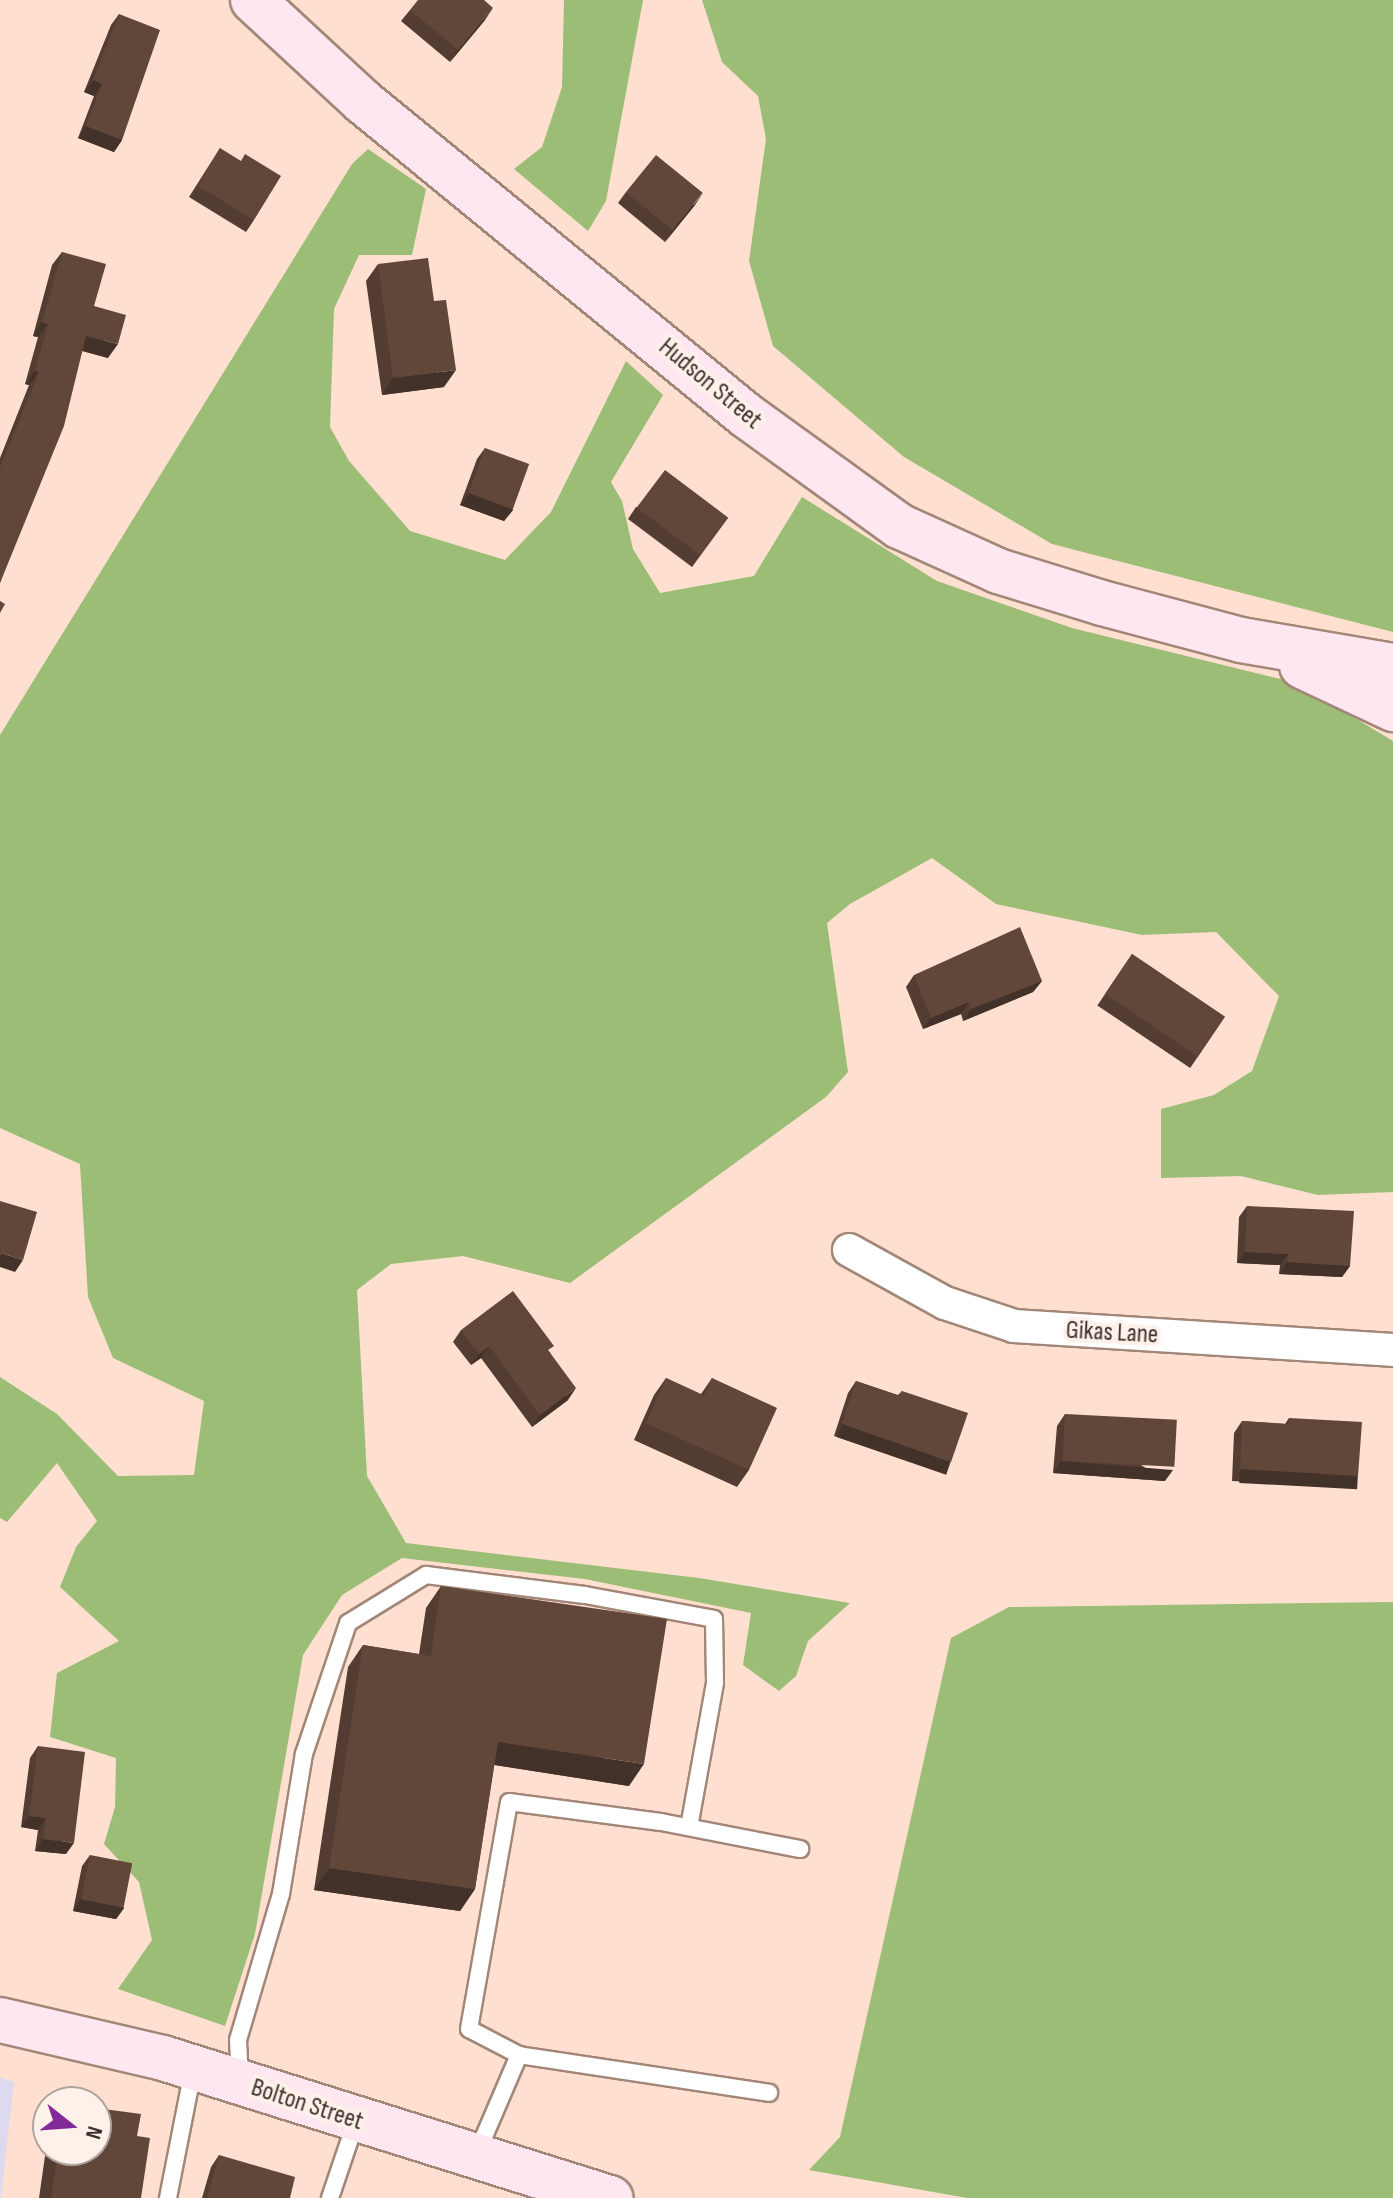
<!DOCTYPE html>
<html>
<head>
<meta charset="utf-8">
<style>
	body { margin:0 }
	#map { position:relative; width:1393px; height:2198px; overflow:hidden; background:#fedfd0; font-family:"Sofia Sans Condensed",sans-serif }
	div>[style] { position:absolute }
	.education>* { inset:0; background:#ddd9ef }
	.forest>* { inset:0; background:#9bbd76 }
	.roads { filter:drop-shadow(2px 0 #a28678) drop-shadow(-2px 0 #a28678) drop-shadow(0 2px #a28678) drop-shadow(0 -2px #a28678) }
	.lane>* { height:16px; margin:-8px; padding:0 8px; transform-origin:8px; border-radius:8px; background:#fff }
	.street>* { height:32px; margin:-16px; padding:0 16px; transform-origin:16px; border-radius:16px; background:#fff }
	.secondary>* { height:44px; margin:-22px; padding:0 22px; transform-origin:22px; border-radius:22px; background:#fee7f0 }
	.wall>* { inset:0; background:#533d32; transform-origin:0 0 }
	.shaded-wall>* { inset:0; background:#433229; transform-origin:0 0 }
	.building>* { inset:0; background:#60473a; transform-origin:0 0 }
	span { translate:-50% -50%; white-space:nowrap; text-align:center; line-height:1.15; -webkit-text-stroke:8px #fdf1ea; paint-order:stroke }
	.street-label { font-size:26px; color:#3d312b }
	.north { position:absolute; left:32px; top:2086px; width:80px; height:80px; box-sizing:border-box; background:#fdf1ea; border:2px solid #b0a49e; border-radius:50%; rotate:107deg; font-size:22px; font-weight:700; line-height:32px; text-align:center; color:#3d312b }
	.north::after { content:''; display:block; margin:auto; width:28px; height:36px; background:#822b98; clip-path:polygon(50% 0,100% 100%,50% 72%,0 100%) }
</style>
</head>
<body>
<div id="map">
	<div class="education">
		<div style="clip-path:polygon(0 2078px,14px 2082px,1px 2198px,0 2198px)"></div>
	</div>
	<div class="forest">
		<div style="clip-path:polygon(564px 0,643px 0,606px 201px,588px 231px,514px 169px,542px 147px,562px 87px)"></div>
		<div style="clip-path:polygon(702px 0,1393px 0,1393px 632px,1052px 544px,904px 457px,773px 346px,749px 261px,766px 139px,758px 96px,722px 62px)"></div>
		<div style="clip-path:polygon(368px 149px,426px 189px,412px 255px,359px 255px,334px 309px,330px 427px,349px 461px,410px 531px,505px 560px,551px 512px,626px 361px,663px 395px,611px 482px,622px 501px,633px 549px,660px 593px,754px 576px,802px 497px,937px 581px,1072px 628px,1297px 683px,1393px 741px,1393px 1192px,1318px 1195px,1241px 1176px,1161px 1178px,1161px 1109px,1214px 1095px,1252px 1071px,1279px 996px,1216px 932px,1142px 935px,996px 904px,932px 858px,850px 904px,827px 923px,848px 1072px,826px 1097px,570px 1283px,463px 1256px,391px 1264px,357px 1290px,367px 1476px,406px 1543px,699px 1578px,850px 1603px,808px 1641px,796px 1676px,779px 1691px,743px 1665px,751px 1613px,585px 1579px,402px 1558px,342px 1595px,303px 1655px,255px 1934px,225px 2026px,118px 1989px,152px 1940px,139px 1882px,104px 1844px,115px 1807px,116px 1758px,50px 1737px,57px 1673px,119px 1641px,60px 1587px,76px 1547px,97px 1521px,57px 1463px,7px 1522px,0 1518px,0 1377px,57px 1414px,118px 1476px,194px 1475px,204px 1401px,113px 1358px,88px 1297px,80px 1164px,0 1128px,0 735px,352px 164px)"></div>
		<div style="clip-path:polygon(1393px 1602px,1393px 2198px,967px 2198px,809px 2170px,840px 2137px,951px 1638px,1009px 1607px)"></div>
	</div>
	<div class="roads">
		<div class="lane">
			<div style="left:519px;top:2055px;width:56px;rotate:-152.5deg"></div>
			<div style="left:469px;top:2029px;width:230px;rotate:-80deg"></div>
			<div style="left:509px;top:1802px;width:153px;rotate:7.5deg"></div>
			<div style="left:661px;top:1822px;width:142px;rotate:11deg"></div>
			<div style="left:240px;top:2081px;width:41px;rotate:-92.8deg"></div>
			<div style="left:238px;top:2040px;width:152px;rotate:-73.6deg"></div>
			<div style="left:281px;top:1894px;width:142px;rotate:-80.7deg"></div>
			<div style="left:304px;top:1754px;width:138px;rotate:-71.4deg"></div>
			<div style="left:348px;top:1623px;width:92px;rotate:-31.6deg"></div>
			<div style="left:426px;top:1575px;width:160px;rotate:7.2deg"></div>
			<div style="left:585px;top:1595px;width:131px;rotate:10.5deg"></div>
			<div style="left:714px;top:1619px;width:64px;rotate:89.1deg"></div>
			<div style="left:715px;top:1683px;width:146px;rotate:100.2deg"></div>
			<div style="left:477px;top:2153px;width:107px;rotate:-66.8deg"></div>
			<div style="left:519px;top:2055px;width:253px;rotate:8.6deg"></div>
			<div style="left:168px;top:2198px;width:130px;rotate:-78.9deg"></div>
			<div style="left:330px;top:2198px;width:81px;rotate:-71.3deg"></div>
		</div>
		<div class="street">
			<div style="left:849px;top:1250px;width:110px;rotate:28.9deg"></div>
			<div style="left:945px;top:1303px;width:73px;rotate:18.4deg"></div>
			<div style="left:1014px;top:1326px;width:380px;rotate:3.6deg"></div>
		</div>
		<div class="secondary">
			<div style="left:253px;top:0;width:149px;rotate:42.8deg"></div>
			<div style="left:362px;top:101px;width:497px;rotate:39.3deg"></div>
			<div style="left:747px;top:416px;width:188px;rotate:35.9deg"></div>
			<div style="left:899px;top:526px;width:109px;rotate:24.4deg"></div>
			<div style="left:998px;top:571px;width:109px;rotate:17.1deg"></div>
			<div style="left:1102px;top:603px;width:144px;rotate:14.9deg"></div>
			<div style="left:1241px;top:640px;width:154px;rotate:9.7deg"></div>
			<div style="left:1302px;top:666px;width:101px;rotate:25.3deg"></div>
			<div style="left:0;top:2020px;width:167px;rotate:13.1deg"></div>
			<div style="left:163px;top:2058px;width:469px;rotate:17.4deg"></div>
		</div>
	</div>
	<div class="wall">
		<div style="clip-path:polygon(410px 10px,485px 20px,450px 62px,401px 21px)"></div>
		<div style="clip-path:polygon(119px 14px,122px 140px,114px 152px,78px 138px,94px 96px,84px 92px,111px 25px)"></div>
		<div style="clip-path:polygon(220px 148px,254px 220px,246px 232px,189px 197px)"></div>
		<div style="clip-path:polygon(626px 192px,695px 205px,665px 242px,618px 203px)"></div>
		<div style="clip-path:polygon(62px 252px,94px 306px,108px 358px,82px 351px,0 583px,0 458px,29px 385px,25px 384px,38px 337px,33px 336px,52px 265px)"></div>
		<div style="clip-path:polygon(378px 264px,444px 387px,382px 395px,366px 281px)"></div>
		<div style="clip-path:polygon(485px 448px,513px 510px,504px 521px,460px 505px,477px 459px)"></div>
		<div style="clip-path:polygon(636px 507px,728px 518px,692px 567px,628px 519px)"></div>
		<div style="left:1132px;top:954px;width:112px;height:62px;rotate:34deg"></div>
		<div style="clip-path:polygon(914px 975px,1042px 981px,1033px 992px,963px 1021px,961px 1014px,923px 1029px,906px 987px)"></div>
		<div style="clip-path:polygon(1247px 1206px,1350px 1266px,1342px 1277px,1279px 1274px,1280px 1265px,1237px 1263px,1239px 1217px)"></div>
		<div style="clip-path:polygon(461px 1330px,550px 1352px,568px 1400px,532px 1427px,481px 1358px,471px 1365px,453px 1342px)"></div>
		<div style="clip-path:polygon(666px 1378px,701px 1394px,712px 1378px,749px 1470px,737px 1487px,634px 1440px,654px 1395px)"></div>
		<div style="clip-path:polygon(856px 1381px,898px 1395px,902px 1391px,943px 1473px,834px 1436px,848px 1393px)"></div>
		<div style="clip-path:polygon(1065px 1414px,1165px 1481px,1053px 1473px,1057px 1426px)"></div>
		<div style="clip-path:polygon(1289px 1418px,1350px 1488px,1232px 1481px,1234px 1433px,1242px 1421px,1285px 1424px)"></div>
		<div style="clip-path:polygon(441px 1586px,629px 1786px,494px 1765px,475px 1889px,460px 1911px,314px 1890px,348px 1667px,363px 1645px,419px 1654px,426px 1608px)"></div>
		<div style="clip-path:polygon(38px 1746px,66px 1854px,35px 1851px,38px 1830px,21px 1827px,30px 1758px)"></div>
		<div style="clip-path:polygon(90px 1855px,124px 1908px,116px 1919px,73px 1911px,82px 1866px)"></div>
		<div style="clip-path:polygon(137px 2136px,141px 2198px,39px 2198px,46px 2149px,48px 2147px,48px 2150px,96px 2150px)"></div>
		<div style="clip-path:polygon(219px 2155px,290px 2198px,202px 2198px,211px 2167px)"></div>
	</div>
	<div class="shaded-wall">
		<div style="clip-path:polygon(493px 8px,485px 20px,450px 62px,458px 50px)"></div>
		<div style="clip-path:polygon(93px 80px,102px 84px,94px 96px,84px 92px)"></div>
		<div style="clip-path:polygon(86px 126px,122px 140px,114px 152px,78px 138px)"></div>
		<div style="clip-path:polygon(703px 193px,695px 205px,665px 242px,673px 230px)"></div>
		<div style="clip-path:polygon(42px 322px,48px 324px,38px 337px,33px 336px)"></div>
		<div style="clip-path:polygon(86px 336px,118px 344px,108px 358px,76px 349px)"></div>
		<div style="clip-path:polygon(456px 370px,444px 387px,382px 395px,393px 378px)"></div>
		<div style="clip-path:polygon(35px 371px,39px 372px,29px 385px,25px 384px)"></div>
		<div style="clip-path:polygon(469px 493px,513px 510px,504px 521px,460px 505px)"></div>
		<div style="clip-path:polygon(1042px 981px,1033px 992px,963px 1021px,971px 1009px)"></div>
		<div style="clip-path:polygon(969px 1002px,961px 1014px,923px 1029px,931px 1018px)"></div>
		<div style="clip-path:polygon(1245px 1252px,1288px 1254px,1280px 1265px,1237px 1263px)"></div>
		<div style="clip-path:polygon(1px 1253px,23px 1260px,15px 1272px,0 1267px,0 1255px)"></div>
		<div style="clip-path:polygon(1287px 1262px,1350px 1266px,1342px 1277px,1279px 1274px)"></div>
		<div style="clip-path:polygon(489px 1346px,481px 1358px,471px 1365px,479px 1354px)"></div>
		<div style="clip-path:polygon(576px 1388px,568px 1400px,532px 1427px,540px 1415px)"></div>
		<div style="left:842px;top:1424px;width:115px;height:14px;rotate:19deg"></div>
		<div style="clip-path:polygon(1061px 1461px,1173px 1470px,1165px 1481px,1053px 1473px)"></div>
		<div style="left:1240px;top:1469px;width:118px;height:14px;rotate:3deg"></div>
		<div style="clip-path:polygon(498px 1742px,644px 1764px,629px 1786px,483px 1763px)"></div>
		<div style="clip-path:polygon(29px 1816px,46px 1818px,38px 1830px,21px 1827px)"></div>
		<div style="clip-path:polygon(43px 1839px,74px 1843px,66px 1854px,35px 1851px)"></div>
		<div style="clip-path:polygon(329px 1868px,475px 1889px,460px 1911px,314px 1890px)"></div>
		<div style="clip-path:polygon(81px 1899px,124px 1908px,116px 1919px,73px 1911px)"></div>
	</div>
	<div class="building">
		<div style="clip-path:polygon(418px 0,484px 0,493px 8px,458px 50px,410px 10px)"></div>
		<div style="clip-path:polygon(119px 14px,160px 30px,122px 140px,86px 126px,102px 84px,93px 80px)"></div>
		<div style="clip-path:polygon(220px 148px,241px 161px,245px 154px,281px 176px,254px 220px,198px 186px)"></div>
		<div style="left:656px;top:155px;width:60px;height:48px;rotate:39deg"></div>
		<div style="clip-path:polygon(62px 252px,106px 264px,94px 306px,126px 315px,118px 344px,86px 336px,64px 426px,0 583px,0 468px,39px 372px,35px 371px,48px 324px,42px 322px)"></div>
		<div style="clip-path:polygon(428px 258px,434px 301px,446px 300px,456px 370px,393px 378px,378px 264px)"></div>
		<div style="left:485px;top:448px;width:47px;height:48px;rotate:20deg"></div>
		<div style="left:665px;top:470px;width:79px;height:47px;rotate:37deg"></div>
		<div style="clip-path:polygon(0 601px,5px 604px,0 613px)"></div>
		<div style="clip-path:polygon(1020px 927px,1042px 981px,971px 1009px,969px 1002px,931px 1018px,914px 975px)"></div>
		<div style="left:1132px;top:954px;width:112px;height:48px;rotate:34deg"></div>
		<div style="clip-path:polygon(0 1201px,37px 1212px,23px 1260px,1px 1253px,0 1257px)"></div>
		<div style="clip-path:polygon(1247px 1206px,1354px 1211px,1350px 1266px,1287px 1262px,1288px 1254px,1245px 1252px)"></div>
		<div style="clip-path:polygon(513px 1291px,554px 1346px,548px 1350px,576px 1388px,540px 1415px,489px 1346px,479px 1354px,461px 1330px)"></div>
		<div style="clip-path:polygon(666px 1378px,704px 1396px,712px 1378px,777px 1408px,749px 1470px,646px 1423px)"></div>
		<div style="clip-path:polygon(856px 1381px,899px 1396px,902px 1391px,968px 1413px,951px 1462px,842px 1424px)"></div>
		<div style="left:1065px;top:1414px;width:112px;height:47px;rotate:3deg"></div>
		<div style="clip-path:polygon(1289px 1418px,1362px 1422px,1358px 1476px,1240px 1469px,1242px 1421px,1288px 1424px)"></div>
		<div style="clip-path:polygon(441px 1586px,667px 1619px,644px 1764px,498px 1742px,475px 1889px,329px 1868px,363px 1645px,431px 1656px)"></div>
		<div style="clip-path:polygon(38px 1746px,85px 1752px,74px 1843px,43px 1839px,46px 1818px,29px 1816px)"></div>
		<div style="left:90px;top:1855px;width:43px;height:45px;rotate:11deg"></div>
		<div style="clip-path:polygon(96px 2108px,141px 2114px,137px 2136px,150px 2138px,141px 2198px,51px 2198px,58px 2150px,96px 2150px)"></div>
		<div style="clip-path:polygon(219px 2155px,295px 2177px,290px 2198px,207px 2198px)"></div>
	</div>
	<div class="street-label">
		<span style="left:710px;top:384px;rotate:40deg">Hudson Street</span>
		<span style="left:1112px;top:1333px;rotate:3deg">Gikas Lane</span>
		<span style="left:307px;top:2105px;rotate:18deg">Bolton Street</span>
	</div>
	<div class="north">N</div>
</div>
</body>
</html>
